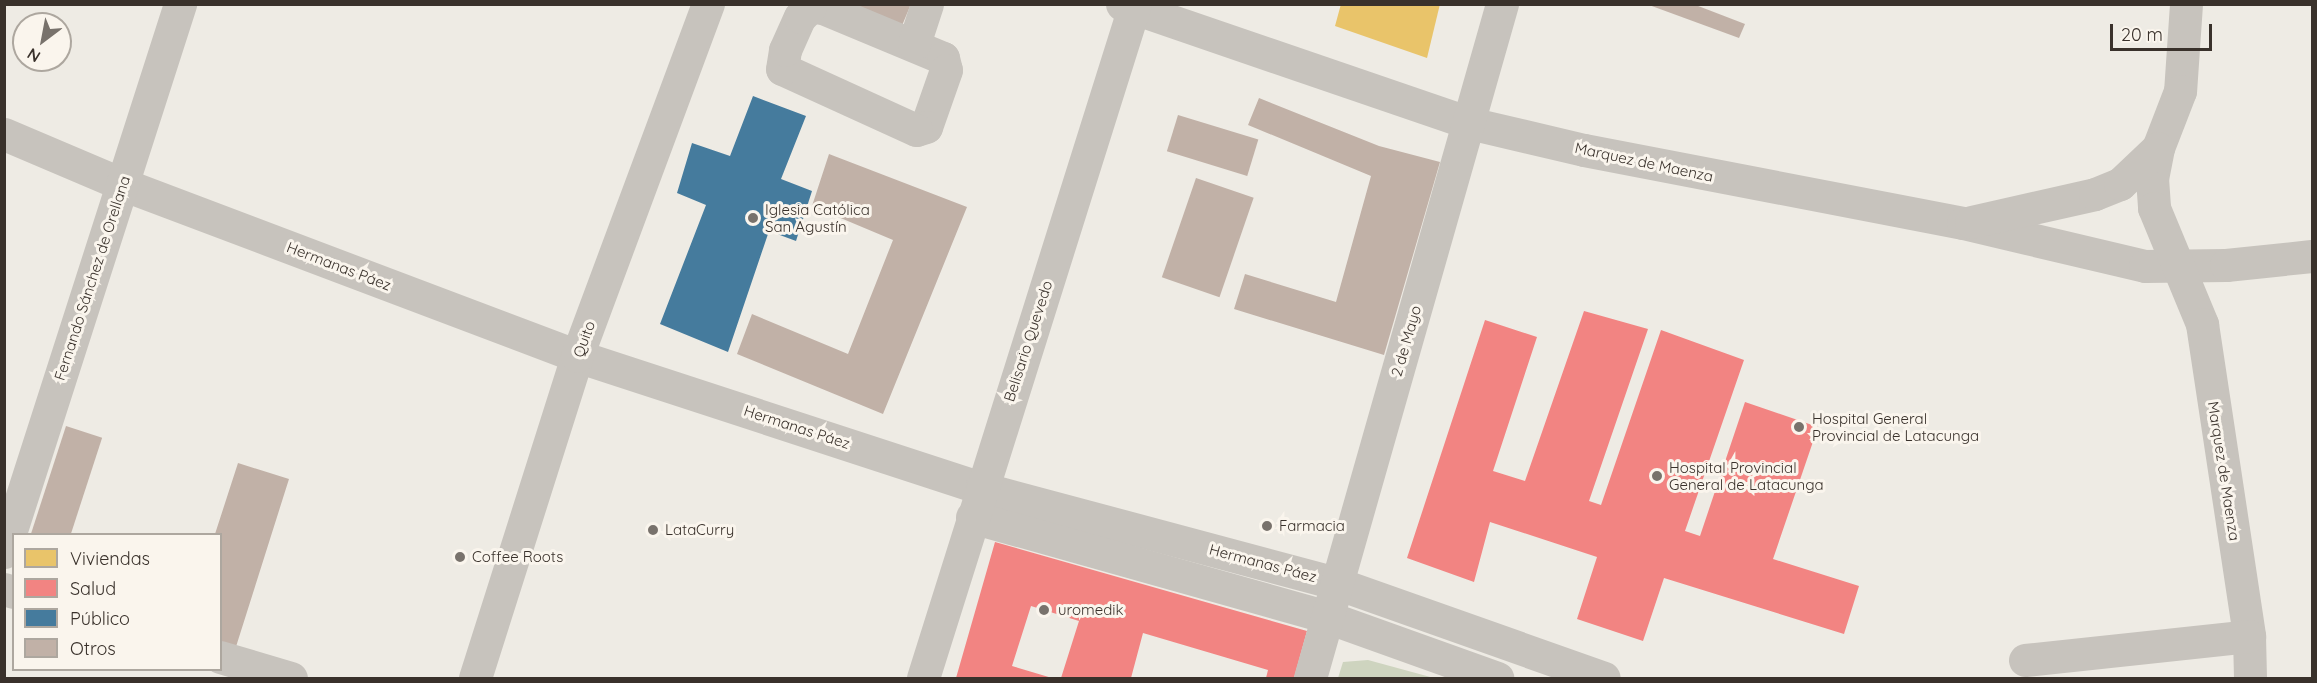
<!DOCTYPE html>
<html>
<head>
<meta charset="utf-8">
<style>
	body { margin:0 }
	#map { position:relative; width:2317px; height:683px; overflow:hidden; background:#eeebe4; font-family:Quicksand,sans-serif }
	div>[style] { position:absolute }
	.green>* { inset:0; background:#ced4bf }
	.homes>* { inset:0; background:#e9c46a }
	.health>* { inset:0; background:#f28482 }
	.public>* { inset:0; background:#457b9d }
	.building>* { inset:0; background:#c1b1a7; transform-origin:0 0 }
	.minor>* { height:33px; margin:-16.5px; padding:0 16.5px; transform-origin:16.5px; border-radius:16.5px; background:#c7c3bd }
	.dots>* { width:16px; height:16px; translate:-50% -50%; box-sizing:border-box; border:3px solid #faf5ed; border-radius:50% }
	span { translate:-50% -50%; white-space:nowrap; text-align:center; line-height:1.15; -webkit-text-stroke:6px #faf5ed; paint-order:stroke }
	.street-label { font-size:15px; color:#39312b }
	.poi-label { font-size:15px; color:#39312b }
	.left { translate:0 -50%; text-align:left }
	.frame { position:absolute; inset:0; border:6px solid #39312b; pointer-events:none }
	.legend { position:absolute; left:12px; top:533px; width:210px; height:138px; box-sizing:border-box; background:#faf5ed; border:2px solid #ada79f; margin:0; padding:8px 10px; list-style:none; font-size:18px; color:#39312b }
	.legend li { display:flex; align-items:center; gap:12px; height:30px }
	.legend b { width:30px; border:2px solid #ada79f }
	.north { position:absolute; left:12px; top:12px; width:60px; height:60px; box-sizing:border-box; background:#faf5ed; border:2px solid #ada79f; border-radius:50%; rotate:212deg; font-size:16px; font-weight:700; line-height:24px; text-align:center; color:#39312b }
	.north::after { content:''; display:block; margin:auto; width:21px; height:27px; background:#78726c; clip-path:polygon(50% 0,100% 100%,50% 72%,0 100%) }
	.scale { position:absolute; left:2110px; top:24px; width:102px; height:27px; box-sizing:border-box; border:3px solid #39312b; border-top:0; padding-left:8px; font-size:18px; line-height:21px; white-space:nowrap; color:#39312b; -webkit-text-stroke:4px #faf5ed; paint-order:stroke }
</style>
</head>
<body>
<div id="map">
	<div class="green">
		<div style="clip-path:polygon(1368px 660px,1434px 678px,1338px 678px,1343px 662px)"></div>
	</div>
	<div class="homes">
		<div style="clip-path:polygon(1341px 4px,1440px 4px,1427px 58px,1335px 26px)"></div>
	</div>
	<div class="health">
		<div style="clip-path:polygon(1584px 311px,1648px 329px,1589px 501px,1601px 505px,1661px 330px,1744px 360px,1685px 531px,1700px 536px,1745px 402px,1818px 427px,1773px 559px,1859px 586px,1844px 634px,1664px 578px,1643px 641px,1577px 619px,1597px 557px,1490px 522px,1474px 582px,1407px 558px,1485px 320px,1537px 337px,1493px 471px,1525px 481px)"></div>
		<div style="clip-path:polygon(995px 542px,1307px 631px,1294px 678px,1266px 678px,1268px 670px,1143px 633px,1131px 678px,1061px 678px,1079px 621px,1031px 606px,1012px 666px,1052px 678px,956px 678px)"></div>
	</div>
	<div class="public">
		<div style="clip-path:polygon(753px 96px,806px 116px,781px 179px,812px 191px,796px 241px,769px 231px,728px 352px,660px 324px,706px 205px,677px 193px,692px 143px,730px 156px)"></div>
	</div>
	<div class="building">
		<div style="clip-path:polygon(842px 4px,911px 4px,901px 28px)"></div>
		<div style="clip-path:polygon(1693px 4px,1745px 24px,1739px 38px,1649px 5px)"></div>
		<div style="clip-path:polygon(1259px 98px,1379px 146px,1440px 162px,1384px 355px,1234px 309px,1245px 274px,1336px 302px,1371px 176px,1248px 125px)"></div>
		<div style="left:1178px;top:115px;width:84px;height:38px;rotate:17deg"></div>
		<div style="clip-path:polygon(829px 154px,967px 207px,883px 414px,737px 354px,752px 314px,848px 354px,893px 240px,812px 206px)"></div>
		<div style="left:1196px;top:178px;width:61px;height:105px;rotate:19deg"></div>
		<div style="left:66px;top:426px;width:38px;height:114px;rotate:18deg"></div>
		<div style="clip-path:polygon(238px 463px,289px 479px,234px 653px,220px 649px,220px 534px,215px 534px)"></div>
	</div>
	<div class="minor">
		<div style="left:1122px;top:4px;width:367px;rotate:18.9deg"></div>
		<div style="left:1469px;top:123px;width:118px;rotate:13.2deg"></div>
		<div style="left:1584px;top:150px;width:386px;rotate:10.9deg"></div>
		<div style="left:1963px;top:223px;width:187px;rotate:13.3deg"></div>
		<div style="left:2145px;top:266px;width:81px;rotate:-0.7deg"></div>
		<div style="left:2226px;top:265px;width:86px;rotate:-6deg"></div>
		<div style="left:2186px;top:4px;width:87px;rotate:93.9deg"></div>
		<div style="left:2180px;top:91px;width:61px;rotate:111.1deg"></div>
		<div style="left:2158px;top:148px;width:31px;rotate:101deg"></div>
		<div style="left:2152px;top:178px;width:30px;rotate:86deg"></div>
		<div style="left:2154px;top:208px;width:126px;rotate:67.5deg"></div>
		<div style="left:2202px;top:324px;width:316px;rotate:81.4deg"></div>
		<div style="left:2249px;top:636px;width:42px;rotate:88.6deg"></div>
		<div style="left:810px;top:7px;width:13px;rotate:4deg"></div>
		<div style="left:823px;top:8px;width:130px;rotate:22.6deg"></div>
		<div style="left:943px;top:58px;width:12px;rotate:76deg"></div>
		<div style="left:946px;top:70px;width:60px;rotate:109.3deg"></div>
		<div style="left:926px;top:127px;width:10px;rotate:163deg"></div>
		<div style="left:916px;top:130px;width:147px;rotate:-155.5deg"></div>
		<div style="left:782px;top:69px;width:19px;rotate:-81deg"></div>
		<div style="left:785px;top:50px;width:36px;rotate:-66deg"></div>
		<div style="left:800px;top:17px;width:14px;rotate:-45deg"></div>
		<div style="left:914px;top:44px;width:42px;rotate:-72deg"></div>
		<div style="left:4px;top:134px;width:128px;rotate:23deg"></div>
		<div style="left:122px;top:184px;width:486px;rotate:20.7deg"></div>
		<div style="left:577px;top:356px;width:425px;rotate:18.1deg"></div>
		<div style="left:981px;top:488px;width:367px;rotate:15deg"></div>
		<div style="left:1336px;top:583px;width:284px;rotate:19.5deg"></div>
		<div style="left:1971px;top:222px;width:127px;rotate:-12.7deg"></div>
		<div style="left:2095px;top:194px;width:27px;rotate:-22deg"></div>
		<div style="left:2120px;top:184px;width:52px;rotate:-43.5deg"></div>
		<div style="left:972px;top:517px;width:369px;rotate:15.7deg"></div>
		<div style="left:1327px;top:617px;width:181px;rotate:19.7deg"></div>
		<div style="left:4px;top:552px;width:576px;rotate:-72.19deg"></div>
		<div style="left:4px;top:589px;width:10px;rotate:17deg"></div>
		<div style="left:220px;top:657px;width:74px;rotate:16.5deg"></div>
		<div style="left:2025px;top:660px;width:225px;rotate:-6.1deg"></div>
		<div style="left:475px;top:678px;width:338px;rotate:-72.4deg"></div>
		<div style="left:577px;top:356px;width:376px;rotate:-69.6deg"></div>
		<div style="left:923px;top:678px;width:707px;rotate:-72.54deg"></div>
		<div style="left:1310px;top:678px;width:701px;rotate:-74.1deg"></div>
	</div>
	<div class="dots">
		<div style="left:753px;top:218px;background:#78726c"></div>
		<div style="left:1799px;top:427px;background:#78726c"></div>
		<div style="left:1657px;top:476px;background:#78726c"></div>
		<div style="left:1267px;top:526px;background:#78726c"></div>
		<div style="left:653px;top:530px;background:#78726c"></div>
		<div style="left:460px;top:557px;background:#78726c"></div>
		<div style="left:1044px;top:610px;background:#78726c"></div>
	</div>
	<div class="street-label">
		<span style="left:1644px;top:162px;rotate:12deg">Marquez de Maenza</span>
		<span style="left:339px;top:266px;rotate:21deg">Hermanas Páez</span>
		<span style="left:92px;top:278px;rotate:-72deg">Fernando Sánchez de Orellana</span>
		<span style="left:584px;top:339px;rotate:-70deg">Quito</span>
		<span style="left:1028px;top:341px;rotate:-72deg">Belisario Quevedo</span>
		<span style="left:1406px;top:341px;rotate:-74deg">2 de Mayo</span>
		<span style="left:797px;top:427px;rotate:18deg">Hermanas Páez</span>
		<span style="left:2224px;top:471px;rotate:81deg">Marquez de Maenza</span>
		<span style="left:1263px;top:563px;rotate:15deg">Hermanas Páez</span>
	</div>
	<div class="poi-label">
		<span class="left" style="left:765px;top:218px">Iglesia Católica<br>San Agustín</span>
		<span class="left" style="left:1812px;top:427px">Hospital General<br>Provincial de Latacunga</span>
		<span class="left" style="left:1669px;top:476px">Hospital Provincial<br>General de Latacunga</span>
		<span class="left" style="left:1279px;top:526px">Farmacia</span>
		<span class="left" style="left:665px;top:530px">LataCurry</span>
		<span class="left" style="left:472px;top:557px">Coffee Roots</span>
		<span class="left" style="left:1058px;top:610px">uromedik</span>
	</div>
	<div class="frame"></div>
	<ul class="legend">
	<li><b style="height:16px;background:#e9c46a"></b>Viviendas</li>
	<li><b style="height:16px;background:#f28482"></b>Salud</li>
	<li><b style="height:16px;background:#457b9d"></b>Público</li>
	<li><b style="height:16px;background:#c1b1a7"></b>Otros</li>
	</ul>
	<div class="north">N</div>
	<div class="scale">20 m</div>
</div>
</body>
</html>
